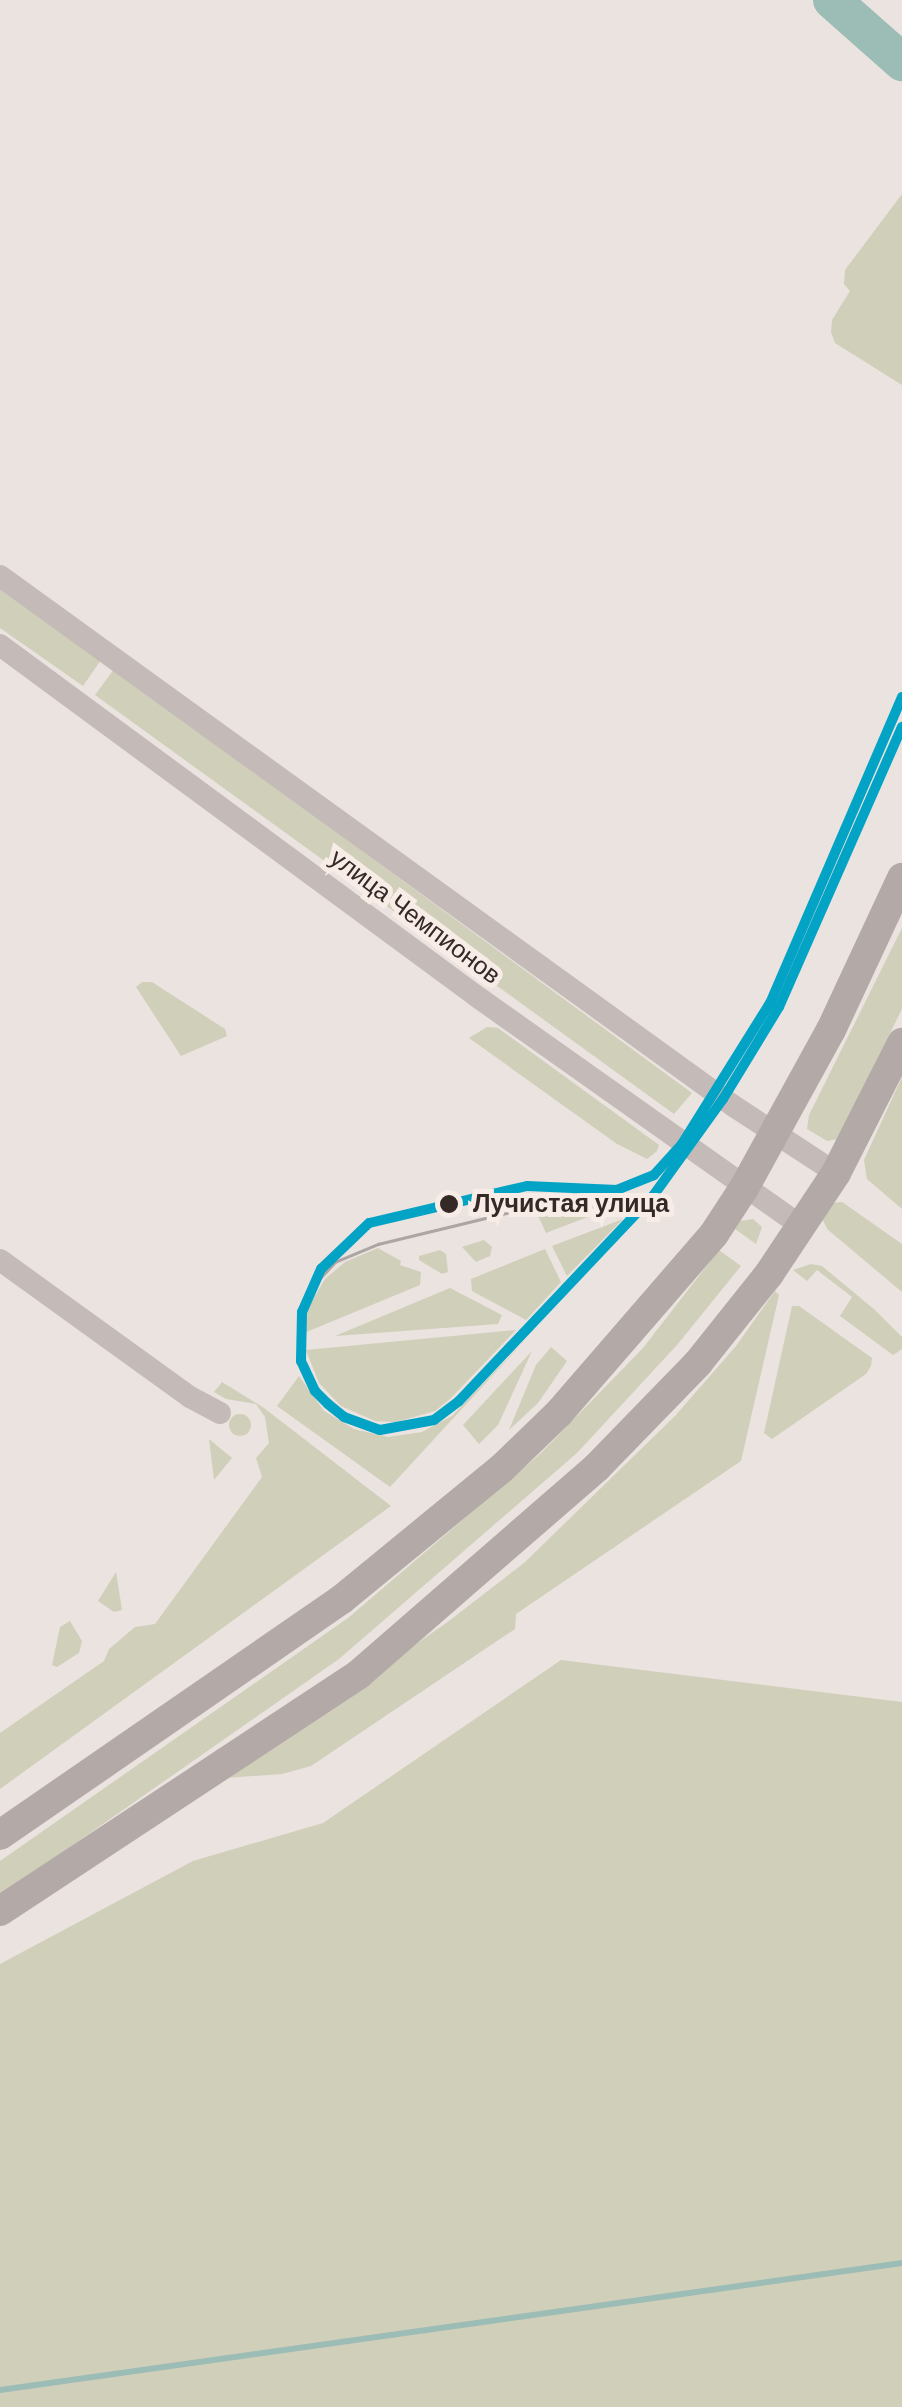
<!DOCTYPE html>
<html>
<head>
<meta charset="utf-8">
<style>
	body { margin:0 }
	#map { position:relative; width:902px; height:2407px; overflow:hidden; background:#ebe3df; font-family:"DM Sans",sans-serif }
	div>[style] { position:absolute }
	.green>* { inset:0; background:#d0cfba }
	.round { border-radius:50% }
	.stream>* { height:6px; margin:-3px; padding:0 3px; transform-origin:3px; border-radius:3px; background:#9cbcb6 }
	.river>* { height:38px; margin:-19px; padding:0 19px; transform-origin:19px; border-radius:19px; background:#9cbcb6 }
	.minor>* { height:22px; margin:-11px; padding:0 11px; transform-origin:11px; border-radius:11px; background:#c4bbb8 }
	.major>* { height:30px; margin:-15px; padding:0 15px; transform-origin:15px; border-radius:15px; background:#b3aaa8 }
	.tram>* { height:2.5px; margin:-1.25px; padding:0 1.25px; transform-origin:1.25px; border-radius:1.25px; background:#aba5a3 }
	.tram-1>* { height:10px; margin:-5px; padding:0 5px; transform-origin:5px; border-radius:5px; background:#03a3c6 }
	.dots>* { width:28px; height:28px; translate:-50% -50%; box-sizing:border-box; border:5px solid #f8ece6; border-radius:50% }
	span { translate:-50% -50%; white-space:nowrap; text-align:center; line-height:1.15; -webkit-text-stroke:10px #f8ece6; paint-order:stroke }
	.street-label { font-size:25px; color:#342927 }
	.stop-label { font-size:25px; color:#342927; font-weight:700 }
	.left { translate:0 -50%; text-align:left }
</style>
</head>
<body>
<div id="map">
	<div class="green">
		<div style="clip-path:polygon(902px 194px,902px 385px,835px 343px,831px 332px,832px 320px,850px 291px,844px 284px,845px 270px)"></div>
		<div style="clip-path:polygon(0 588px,101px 660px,83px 686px,0 628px)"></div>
		<div style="clip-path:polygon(114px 669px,692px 1093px,674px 1114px,95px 695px)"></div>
		<div style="clip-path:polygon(902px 928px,902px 1009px,838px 1139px,827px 1141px,807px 1129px,809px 1115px)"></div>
		<div style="clip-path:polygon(142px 982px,152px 982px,225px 1029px,227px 1036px,181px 1056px,136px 987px)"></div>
		<div style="clip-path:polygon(487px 1027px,498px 1028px,659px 1145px,657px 1151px,647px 1159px,617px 1144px,469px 1038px)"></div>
		<div style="clip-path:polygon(902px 1077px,902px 1209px,867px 1179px,864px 1160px)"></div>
		<div style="clip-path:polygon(623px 1192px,611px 1208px,546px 1233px,536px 1211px)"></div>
		<div style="clip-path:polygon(842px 1202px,902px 1244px,902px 1292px,827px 1229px,821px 1216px,832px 1203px)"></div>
		<div style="clip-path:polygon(623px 1219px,567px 1276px,552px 1246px)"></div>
		<div style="clip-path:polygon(753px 1219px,762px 1227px,756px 1244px,735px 1229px,740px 1221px)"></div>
		<div style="clip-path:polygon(484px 1240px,492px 1247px,490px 1256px,476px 1262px,462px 1247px)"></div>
		<div style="clip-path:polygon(378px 1248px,401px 1261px,400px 1265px,421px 1272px,420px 1285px,304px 1333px,308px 1308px,325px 1279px,345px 1262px)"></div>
		<div style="clip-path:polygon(545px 1249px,561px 1282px,526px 1320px,472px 1291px,471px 1279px)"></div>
		<div style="clip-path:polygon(440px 1250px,446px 1254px,448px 1272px,442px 1274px,419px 1260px,419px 1256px)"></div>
		<div style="clip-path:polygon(719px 1250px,741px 1266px,677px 1345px,577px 1453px,339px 1659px,0 1896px,0 1861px,348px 1618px,541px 1453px,643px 1348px)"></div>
		<div style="clip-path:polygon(811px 1264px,822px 1266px,875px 1310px,902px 1337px,902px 1349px,893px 1355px,840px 1316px,852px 1297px,817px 1270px,807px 1281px,793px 1270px)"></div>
		<div style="clip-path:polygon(450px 1288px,502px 1315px,498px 1324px,335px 1336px)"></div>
		<div style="clip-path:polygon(775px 1291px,779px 1295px,741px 1461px,516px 1614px,515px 1629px,311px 1766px,282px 1774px,225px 1778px,449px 1621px,524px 1563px,675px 1416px,736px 1346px)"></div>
		<div style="clip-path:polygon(792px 1306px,799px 1306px,872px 1358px,871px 1366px,866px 1374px,772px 1439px,764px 1433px)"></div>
		<div style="clip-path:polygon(516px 1330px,450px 1399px,435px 1411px,396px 1422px,375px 1421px,341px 1406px,319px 1383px,306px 1350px)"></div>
		<div style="clip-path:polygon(527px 1338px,390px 1487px,277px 1406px,299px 1376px,324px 1411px,354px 1429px,388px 1437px,422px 1432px,452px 1416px)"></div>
		<div style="clip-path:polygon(551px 1347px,567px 1361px,538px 1403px,509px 1430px,536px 1365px)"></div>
		<div style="clip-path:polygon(532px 1351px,498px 1425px,479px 1444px,463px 1425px)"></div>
		<div style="clip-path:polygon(222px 1382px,264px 1408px,391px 1506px,0 1789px,0 1733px,104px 1661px,109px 1649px,135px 1627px,155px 1624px,262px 1477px,256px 1458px,269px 1443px,265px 1417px,256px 1404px,226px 1399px,214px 1392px)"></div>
		<div class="round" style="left:229px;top:1414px;width:22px;height:22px"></div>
		<div style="clip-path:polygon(209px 1439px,232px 1458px,214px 1480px)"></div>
		<div style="clip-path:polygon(116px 1572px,122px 1610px,114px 1612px,98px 1601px)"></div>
		<div style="clip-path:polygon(70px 1621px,82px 1641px,79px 1653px,57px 1667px,52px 1665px,60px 1627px)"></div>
		<div style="clip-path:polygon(561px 1660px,902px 1702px,902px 2407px,0 2407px,0 1964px,193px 1861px,323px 1823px)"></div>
	</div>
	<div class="stream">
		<div style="left:0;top:2390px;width:911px;rotate:-8.01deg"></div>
	</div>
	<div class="river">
		<div style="left:832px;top:0;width:94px;rotate:41.5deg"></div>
	</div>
	<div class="minor">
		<div style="left:0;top:576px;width:903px;rotate:35.85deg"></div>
		<div style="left:732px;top:1105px;width:124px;rotate:33.2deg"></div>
		<div style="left:0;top:645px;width:595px;rotate:36.39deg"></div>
		<div style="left:479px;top:998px;width:396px;rotate:35.3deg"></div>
		<div style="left:0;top:1260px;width:234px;rotate:35.8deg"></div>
		<div style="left:190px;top:1397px;width:34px;rotate:28deg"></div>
	</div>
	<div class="major">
		<div style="left:0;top:1835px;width:416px;rotate:-34.6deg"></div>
		<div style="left:342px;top:1599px;width:205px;rotate:-39.3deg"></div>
		<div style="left:501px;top:1469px;width:81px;rotate:-44deg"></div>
		<div style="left:559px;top:1413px;width:237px;rotate:-49.1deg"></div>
		<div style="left:714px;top:1234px;width:55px;rotate:-56.9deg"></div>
		<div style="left:744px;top:1188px;width:180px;rotate:-61.2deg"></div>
		<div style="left:831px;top:1030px;width:168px;rotate:-65deg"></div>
		<div style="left:0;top:1911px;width:430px;rotate:-33.4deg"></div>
		<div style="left:359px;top:1674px;width:315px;rotate:-41deg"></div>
		<div style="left:597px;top:1467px;width:145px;rotate:-45.8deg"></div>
		<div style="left:698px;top:1363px;width:114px;rotate:-51.4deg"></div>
		<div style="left:769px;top:1274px;width:121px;rotate:-56.4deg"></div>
		<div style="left:836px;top:1173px;width:146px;rotate:-63.1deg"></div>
	</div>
	<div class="tram">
		<div style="left:308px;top:1291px;width:40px;rotate:-47deg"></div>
		<div style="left:335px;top:1262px;width:47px;rotate:-22.7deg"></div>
		<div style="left:378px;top:1244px;width:230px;rotate:-13.6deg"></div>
	</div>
	<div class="tram-1">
		<div style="left:902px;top:697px;width:333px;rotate:113.3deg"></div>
		<div style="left:770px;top:1003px;width:166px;rotate:122deg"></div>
		<div style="left:682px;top:1144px;width:42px;rotate:132.1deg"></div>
		<div style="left:654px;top:1175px;width:40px;rotate:158deg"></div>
		<div style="left:617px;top:1190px;width:90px;rotate:-177.5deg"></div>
		<div style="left:527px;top:1186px;width:162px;rotate:166.8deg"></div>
		<div style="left:369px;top:1223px;width:66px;rotate:136.2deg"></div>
		<div style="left:321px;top:1269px;width:47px;rotate:113.8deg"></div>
		<div style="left:302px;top:1312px;width:49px;rotate:91.2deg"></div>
		<div style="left:301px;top:1361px;width:33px;rotate:65deg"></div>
		<div style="left:315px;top:1391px;width:18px;rotate:45deg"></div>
		<div style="left:328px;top:1404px;width:21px;rotate:39deg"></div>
		<div style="left:344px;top:1417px;width:38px;rotate:20deg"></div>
		<div style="left:380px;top:1430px;width:55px;rotate:-10.5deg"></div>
		<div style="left:434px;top:1420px;width:31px;rotate:-37deg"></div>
		<div style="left:459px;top:1401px;width:282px;rotate:-46.6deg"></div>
		<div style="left:653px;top:1196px;width:120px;rotate:-54.2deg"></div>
		<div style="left:723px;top:1099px;width:108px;rotate:-58.7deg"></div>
		<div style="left:779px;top:1007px;width:306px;rotate:-66.3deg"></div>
	</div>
	<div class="dots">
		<div style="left:449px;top:1204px;background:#342927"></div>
	</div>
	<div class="street-label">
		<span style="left:415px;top:917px;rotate:37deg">улица Чемпионов</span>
	</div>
	<div class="stop-label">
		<span class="left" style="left:473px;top:1204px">Лучистая улица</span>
	</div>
</div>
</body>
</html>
